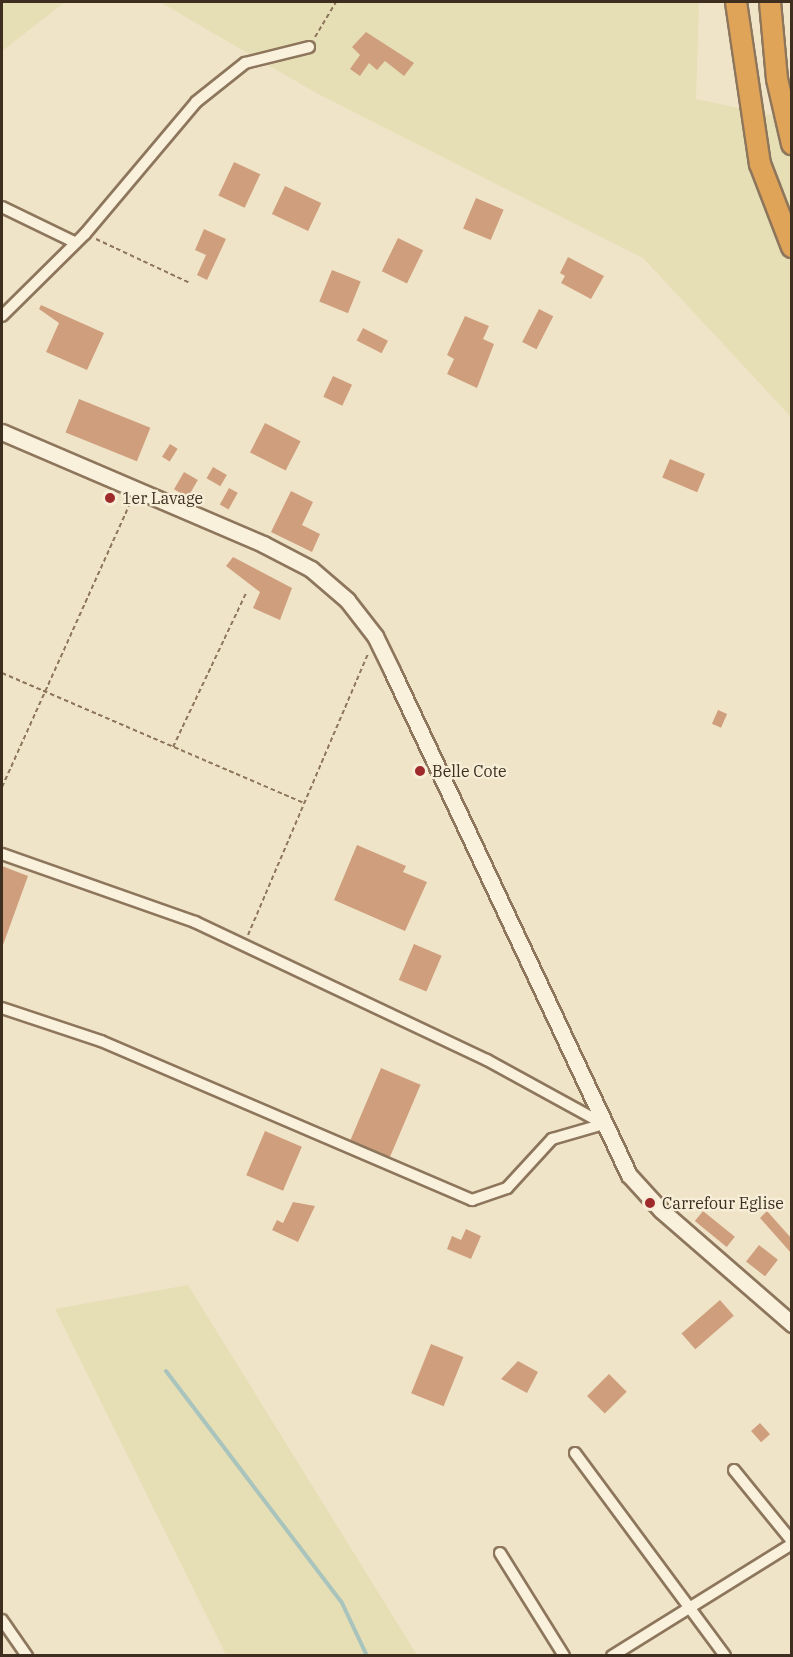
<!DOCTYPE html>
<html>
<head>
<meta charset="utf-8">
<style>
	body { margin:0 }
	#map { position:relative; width:793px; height:1657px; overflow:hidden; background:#f0e4c8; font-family:"IBM Plex Serif",serif }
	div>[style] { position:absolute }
	.farmland>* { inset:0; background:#e6deb5 }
	.stream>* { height:4px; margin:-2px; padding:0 2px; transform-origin:2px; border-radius:2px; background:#a9c4bc }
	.building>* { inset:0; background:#cf9f7d; transform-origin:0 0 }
	.path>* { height:2px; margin-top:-1px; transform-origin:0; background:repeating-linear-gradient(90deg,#8d765c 0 4.5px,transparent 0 7.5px) }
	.roads { filter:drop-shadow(2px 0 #8d765c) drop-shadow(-2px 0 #8d765c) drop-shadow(0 2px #8d765c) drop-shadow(0 -2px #8d765c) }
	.street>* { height:10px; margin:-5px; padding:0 5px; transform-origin:5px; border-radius:5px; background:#faf1dc }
	.secondary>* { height:15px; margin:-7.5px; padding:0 7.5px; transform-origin:7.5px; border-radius:7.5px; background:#faf1dc }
	.highway>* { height:20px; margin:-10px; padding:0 10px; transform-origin:10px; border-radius:10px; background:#e0a458 }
	.dots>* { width:16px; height:16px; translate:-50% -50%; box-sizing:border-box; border:3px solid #f7eed8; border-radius:50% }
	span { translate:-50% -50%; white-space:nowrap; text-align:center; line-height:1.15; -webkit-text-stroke:4.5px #f7eed8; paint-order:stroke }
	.poi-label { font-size:16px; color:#3d2e20 }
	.left { translate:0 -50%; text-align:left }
	.frame { position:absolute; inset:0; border:3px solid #3d2e20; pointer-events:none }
</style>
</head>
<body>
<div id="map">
	<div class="farmland">
		<div style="clip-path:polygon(2px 2px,65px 2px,2px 51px)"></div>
		<div style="clip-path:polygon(160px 2px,699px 2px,696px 99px,791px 119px,791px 417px,643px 258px,318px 94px)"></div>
		<div style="clip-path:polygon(188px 1285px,417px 1655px,226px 1655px,55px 1309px)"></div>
	</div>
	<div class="stream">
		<div style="left:166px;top:1371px;width:291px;rotate:52.8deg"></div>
		<div style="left:342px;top:1603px;width:59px;rotate:64.7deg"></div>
	</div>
	<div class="building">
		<div style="clip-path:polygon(366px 32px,414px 63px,404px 76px,385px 61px,377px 70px,369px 63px,360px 76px,350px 69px,360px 55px,352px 47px)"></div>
		<div style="left:234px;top:162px;width:29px;height:37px;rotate:25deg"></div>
		<div style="left:285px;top:186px;width:40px;height:31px;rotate:25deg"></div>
		<div style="left:476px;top:198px;width:30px;height:33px;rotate:23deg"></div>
		<div style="clip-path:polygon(204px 229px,226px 239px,207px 280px,197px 275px,206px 255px,195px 250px)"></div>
		<div style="left:398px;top:238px;width:28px;height:37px;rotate:26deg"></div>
		<div style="clip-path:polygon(568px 257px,604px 276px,591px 299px,561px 283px,565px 276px,560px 273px)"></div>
		<div style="left:332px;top:270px;width:31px;height:34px;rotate:22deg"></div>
		<div style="clip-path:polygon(41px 305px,104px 333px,87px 370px,46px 352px,59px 323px,39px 309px)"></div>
		<div style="left:539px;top:309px;width:16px;height:37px;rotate:27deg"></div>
		<div style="clip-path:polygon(465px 316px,489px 326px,483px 339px,494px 344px,477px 388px,447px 374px,454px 359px,447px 355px)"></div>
		<div style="left:363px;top:328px;width:28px;height:14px;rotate:27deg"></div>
		<div style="left:333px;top:376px;width:21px;height:23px;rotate:25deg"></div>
		<div style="left:79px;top:399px;width:77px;height:36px;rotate:22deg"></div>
		<div style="left:265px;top:423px;width:40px;height:33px;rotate:27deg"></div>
		<div style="left:170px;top:444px;width:9px;height:15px;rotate:32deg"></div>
		<div style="left:670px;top:459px;width:38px;height:20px;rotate:23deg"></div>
		<div style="left:213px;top:467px;width:16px;height:13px;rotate:30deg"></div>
		<div style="left:184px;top:472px;width:16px;height:20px;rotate:30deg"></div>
		<div style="left:229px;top:488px;width:10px;height:19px;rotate:29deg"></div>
		<div style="clip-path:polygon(291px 491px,313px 502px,302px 525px,320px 534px,312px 552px,271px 532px)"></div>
		<div style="clip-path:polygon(233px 557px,292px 588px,280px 620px,253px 608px,260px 592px,226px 566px)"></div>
		<div style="left:718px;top:710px;width:10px;height:15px;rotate:24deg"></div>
		<div style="clip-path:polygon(357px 845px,406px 866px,403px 872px,427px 882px,405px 931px,334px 900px)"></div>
		<div style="clip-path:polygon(2px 866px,28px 876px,3px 945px,2px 945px)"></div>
		<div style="left:414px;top:944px;width:30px;height:39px;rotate:23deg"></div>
		<div style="left:381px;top:1068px;width:43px;height:79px;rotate:23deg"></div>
		<div style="left:265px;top:1131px;width:40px;height:48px;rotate:23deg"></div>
		<div style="clip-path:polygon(293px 1202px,315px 1206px,298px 1242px,272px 1230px,277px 1220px,283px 1223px)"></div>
		<div style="left:703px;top:1211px;width:41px;height:13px;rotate:39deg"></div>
		<div style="clip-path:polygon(767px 1211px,792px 1239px,792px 1254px,760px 1218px)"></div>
		<div style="clip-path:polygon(466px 1229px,481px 1236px,471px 1259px,447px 1249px,452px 1236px,461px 1240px)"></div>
		<div style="left:759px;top:1245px;width:24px;height:21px;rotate:38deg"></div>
		<div style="left:720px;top:1300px;width:21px;height:51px;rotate:49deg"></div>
		<div style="left:431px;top:1344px;width:35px;height:53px;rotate:22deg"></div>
		<div style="clip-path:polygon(518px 1361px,538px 1372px,527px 1393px,501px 1379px)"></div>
		<div style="left:609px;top:1374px;width:25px;height:31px;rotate:45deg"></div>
		<div style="left:760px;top:1423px;width:15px;height:12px;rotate:48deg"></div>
	</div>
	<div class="path">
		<div style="left:315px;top:37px;width:41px;rotate:-59deg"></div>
		<div style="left:96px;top:239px;width:104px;rotate:25.1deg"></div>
		<div style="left:2px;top:673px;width:329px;rotate:23.3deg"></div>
		<div style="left:173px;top:747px;width:170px;rotate:-64.6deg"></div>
		<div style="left:2px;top:787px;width:312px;rotate:-65.7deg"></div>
		<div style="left:248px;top:935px;width:306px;rotate:-66.9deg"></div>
	</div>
	<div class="roads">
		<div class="street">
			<div style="left:2px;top:207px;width:82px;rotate:25.9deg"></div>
			<div style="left:2px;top:316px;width:117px;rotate:-44.7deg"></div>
			<div style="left:85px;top:234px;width:172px;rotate:-49.9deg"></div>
			<div style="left:196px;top:102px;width:63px;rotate:-38.5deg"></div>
			<div style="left:245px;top:63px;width:66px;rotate:-14deg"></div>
			<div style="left:2px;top:854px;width:205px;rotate:19.4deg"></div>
			<div style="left:195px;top:922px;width:323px;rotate:25.3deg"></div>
			<div style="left:487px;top:1060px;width:133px;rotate:28.7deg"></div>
			<div style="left:2px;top:1008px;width:104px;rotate:18.4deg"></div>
			<div style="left:101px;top:1041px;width:404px;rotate:23.2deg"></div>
			<div style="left:472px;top:1200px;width:37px;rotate:-19deg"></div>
			<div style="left:507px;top:1188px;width:67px;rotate:-47.4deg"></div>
			<div style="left:552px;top:1139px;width:54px;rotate:-16.1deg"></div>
			<div style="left:575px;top:1453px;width:252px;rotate:53.5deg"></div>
			<div style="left:734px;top:1470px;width:92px;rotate:50.8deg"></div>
			<div style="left:500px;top:1553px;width:121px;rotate:58.1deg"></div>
			<div style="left:2px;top:1620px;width:44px;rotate:55.2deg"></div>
			<div style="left:612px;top:1656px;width:212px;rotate:-31.9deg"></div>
		</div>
		<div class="secondary">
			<div style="left:2px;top:432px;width:284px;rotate:23.2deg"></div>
			<div style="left:263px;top:544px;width:54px;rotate:27.5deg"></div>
			<div style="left:311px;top:569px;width:48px;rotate:40.7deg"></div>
			<div style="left:347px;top:600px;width:46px;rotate:52.1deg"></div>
			<div style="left:375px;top:636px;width:39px;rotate:64deg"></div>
			<div style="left:392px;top:671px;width:557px;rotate:64.82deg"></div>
			<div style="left:629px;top:1175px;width:47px;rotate:47.6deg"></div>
			<div style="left:661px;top:1210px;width:174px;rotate:41deg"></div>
		</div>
		<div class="highway">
			<div style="left:736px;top:2px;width:164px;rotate:81.6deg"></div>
			<div style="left:760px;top:164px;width:89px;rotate:68.9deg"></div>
			<div style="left:770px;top:2px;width:77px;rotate:84.8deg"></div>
			<div style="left:777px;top:79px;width:67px;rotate:77deg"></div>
		</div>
	</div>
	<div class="dots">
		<div style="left:110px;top:498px;background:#9e2a2b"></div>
		<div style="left:420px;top:771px;background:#9e2a2b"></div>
		<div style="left:650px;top:1203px;background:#9e2a2b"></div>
	</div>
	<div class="poi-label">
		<span class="left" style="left:122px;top:498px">1er Lavage</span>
		<span class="left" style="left:432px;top:771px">Belle Cote</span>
		<span class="left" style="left:662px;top:1203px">Carrefour Eglise</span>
	</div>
	<div class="frame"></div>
</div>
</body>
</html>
